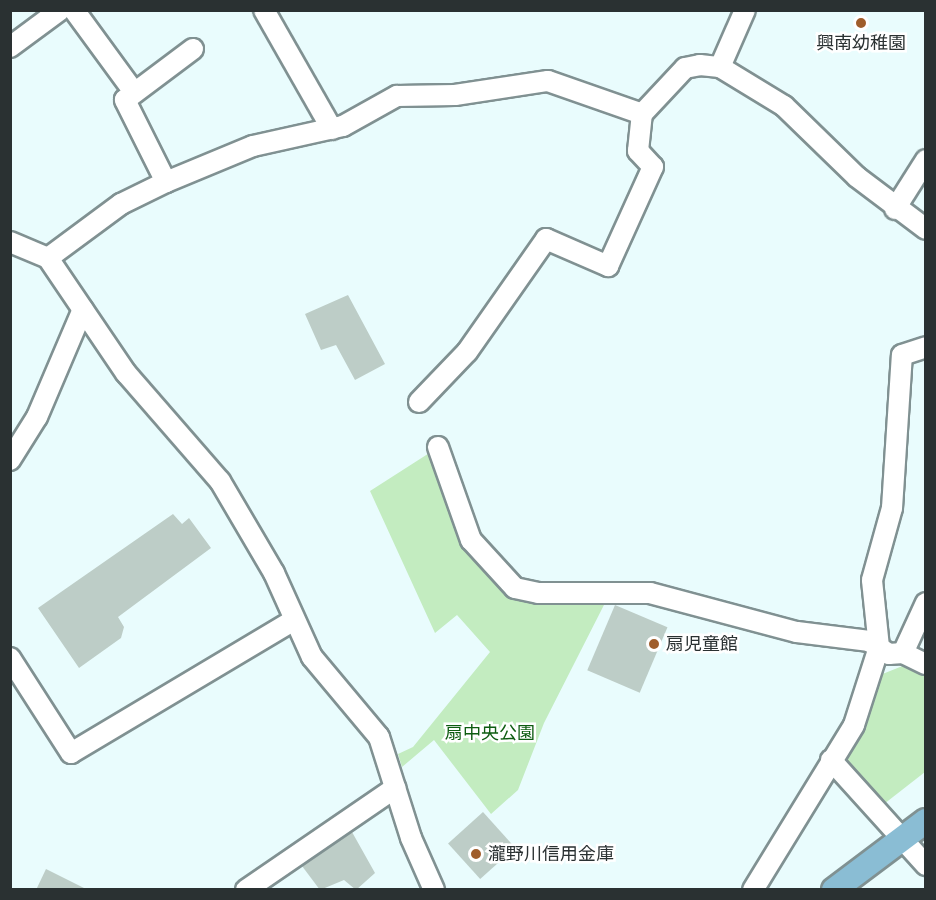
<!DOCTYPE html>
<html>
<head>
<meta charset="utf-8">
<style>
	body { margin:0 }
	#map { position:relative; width:936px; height:900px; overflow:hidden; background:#e9fcfd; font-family:Inter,"Noto Sans JP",sans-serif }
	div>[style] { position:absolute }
	.green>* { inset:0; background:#c3ecc0 }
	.building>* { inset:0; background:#bdcdc7; transform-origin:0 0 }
	.roads { filter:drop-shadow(2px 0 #809192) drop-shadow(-2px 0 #809192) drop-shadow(0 2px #809192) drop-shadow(0 -2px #809192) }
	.minor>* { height:20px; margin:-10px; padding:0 10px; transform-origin:10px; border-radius:10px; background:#fff }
	.major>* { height:24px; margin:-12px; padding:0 12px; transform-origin:12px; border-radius:12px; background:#8abdd4 }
	.dots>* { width:16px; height:16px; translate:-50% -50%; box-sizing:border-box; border:3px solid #fff; border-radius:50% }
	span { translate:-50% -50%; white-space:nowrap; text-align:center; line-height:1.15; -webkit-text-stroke:5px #fff; paint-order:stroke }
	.poi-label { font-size:18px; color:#2a3132 }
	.left { translate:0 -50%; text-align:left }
	.park-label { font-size:18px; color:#0e5c11 }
	.frame { position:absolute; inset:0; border:12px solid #2a3132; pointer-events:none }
</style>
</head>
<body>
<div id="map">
	<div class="green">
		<div style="clip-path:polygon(434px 450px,446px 482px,512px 594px,606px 601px,544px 723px,518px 790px,491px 814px,434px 740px,402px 767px,398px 754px,413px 747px,490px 652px,457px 615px,435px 633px,370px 491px)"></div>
		<div style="clip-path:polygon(910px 663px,925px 676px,925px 772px,884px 804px,844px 759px,862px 732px,880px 675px)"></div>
	</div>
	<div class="building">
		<div style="clip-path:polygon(348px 295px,385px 364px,355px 380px,336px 345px,321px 350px,305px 314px)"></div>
		<div style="clip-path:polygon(173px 514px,182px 524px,189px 518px,211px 548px,118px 617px,124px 627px,121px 638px,79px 668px,38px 608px)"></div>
		<div style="left:615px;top:605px;width:57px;height:71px;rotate:23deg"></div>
		<div style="left:483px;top:812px;width:48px;height:47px;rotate:48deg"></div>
		<div style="clip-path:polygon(352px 832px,375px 873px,356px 890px,344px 880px,320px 890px,302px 866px)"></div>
		<div style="clip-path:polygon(46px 869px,88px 890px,36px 890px)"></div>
	</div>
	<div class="roads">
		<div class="minor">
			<div style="left:74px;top:10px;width:102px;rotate:53.8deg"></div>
			<div style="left:264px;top:10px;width:137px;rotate:60.3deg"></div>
			<div style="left:10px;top:47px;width:62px;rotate:-36.5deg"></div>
			<div style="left:720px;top:67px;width:62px;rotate:-66.3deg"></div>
			<div style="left:166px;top:182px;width:92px;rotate:-116.6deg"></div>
			<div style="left:125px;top:100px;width:85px;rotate:-36.9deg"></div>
			<div style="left:895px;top:209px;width:58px;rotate:-57.7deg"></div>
			<div style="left:10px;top:242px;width:41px;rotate:22.8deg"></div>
			<div style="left:48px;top:258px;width:139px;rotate:55.9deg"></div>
			<div style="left:126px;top:373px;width:143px;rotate:49deg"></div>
			<div style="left:220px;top:481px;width:107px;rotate:59.6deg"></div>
			<div style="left:274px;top:573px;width:92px;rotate:65.7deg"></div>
			<div style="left:312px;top:657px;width:104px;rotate:50.1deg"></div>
			<div style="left:379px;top:737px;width:106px;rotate:72.4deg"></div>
			<div style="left:411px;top:838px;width:57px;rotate:66.1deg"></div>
			<div style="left:48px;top:258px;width:91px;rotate:-36.5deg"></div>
			<div style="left:121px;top:204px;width:50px;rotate:-26.1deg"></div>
			<div style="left:166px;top:182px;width:94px;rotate:-22.5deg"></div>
			<div style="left:253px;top:146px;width:92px;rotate:-12.5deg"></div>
			<div style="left:343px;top:126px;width:62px;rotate:-29.1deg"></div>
			<div style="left:397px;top:96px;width:58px;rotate:-1deg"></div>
			<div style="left:455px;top:95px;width:94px;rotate:-8.6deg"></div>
			<div style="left:548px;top:81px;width:100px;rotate:19.3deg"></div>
			<div style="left:642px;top:114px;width:63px;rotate:-46.9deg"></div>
			<div style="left:685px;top:68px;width:15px;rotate:-11deg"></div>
			<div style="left:700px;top:65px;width:20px;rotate:6deg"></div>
			<div style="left:720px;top:67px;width:75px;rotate:31.4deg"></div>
			<div style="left:784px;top:106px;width:102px;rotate:44.2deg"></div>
			<div style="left:857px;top:177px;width:86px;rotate:37deg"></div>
			<div style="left:419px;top:402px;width:69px;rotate:-46.2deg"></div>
			<div style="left:467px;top:352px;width:138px;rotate:-55deg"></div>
			<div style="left:546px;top:239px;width:68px;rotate:23.5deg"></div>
			<div style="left:608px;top:266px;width:109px;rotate:-65.6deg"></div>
			<div style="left:653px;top:167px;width:22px;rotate:-133deg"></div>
			<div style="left:638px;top:151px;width:37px;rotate:-84deg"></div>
			<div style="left:438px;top:447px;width:99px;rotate:70.5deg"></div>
			<div style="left:471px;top:540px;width:65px;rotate:47.5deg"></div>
			<div style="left:515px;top:588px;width:24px;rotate:12deg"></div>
			<div style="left:538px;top:593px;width:112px"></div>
			<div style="left:650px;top:593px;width:152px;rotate:14.9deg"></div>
			<div style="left:797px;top:632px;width:73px;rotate:7.1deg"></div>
			<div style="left:869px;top:641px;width:24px;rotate:33deg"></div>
			<div style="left:889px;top:654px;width:14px;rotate:-4deg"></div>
			<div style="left:903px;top:653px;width:25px;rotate:26deg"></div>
			<div style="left:10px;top:460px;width:51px;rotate:-57.9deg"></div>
			<div style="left:37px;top:417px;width:117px;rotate:-66.9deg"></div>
			<div style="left:903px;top:653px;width:55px;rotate:-65.3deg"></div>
			<div style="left:10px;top:658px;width:113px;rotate:57.3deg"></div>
			<div style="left:71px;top:753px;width:260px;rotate:-30.8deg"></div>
			<div style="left:831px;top:760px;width:142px;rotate:47.9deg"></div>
			<div style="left:246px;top:890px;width:181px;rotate:-34.4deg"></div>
			<div style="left:753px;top:890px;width:193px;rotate:-58.5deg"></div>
			<div style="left:854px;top:725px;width:82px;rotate:-72.2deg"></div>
			<div style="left:879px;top:647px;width:67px;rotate:-96deg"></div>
			<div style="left:872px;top:580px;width:75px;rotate:-74.5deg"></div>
			<div style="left:892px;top:508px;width:153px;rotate:-86.3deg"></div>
			<div style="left:902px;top:355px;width:25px;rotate:-18deg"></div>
		</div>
		<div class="major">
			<div style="left:834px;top:890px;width:115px;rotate:-36.9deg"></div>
		</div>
	</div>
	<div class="dots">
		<div style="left:861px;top:23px;background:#9f5d2b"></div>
		<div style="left:654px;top:644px;background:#9f5d2b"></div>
		<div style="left:476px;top:854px;background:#9f5d2b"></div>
	</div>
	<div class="poi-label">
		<span style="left:861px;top:43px">興南幼稚園</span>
		<span class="left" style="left:666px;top:644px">扇児童館</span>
		<span class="left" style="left:488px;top:854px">瀧野川信用金庫</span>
	</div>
	<div class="park-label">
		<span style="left:490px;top:733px">扇中央公園</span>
	</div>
	<div class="frame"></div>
</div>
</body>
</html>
